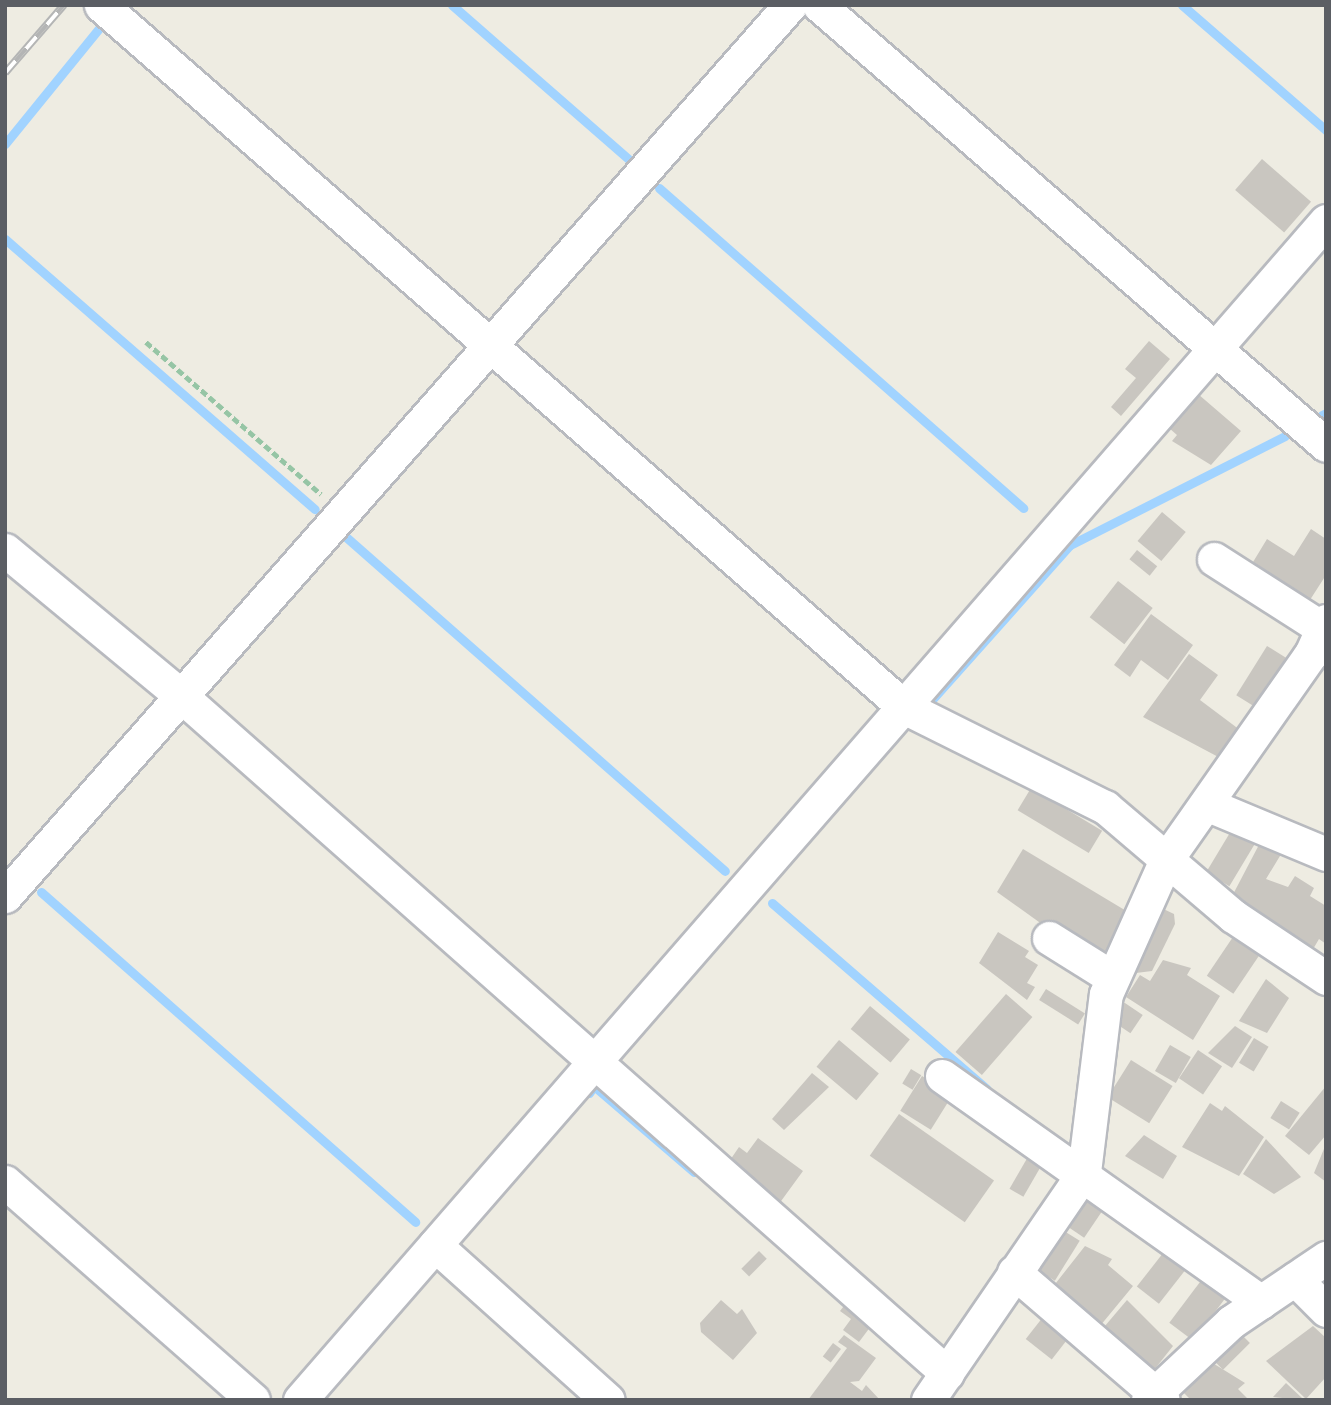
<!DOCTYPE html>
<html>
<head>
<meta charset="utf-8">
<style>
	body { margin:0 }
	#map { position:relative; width:1331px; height:1405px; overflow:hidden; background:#eeece2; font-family:"PT Sans",sans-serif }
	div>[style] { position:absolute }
	.stream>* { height:9px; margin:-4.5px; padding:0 4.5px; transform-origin:4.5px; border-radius:4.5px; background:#a1d3ff }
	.building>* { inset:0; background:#c9c6c0; transform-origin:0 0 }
	.path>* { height:4.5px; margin-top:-2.25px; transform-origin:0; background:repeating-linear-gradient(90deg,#96c5a5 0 7px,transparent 0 10.5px) }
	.roads { filter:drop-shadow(2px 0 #b8babf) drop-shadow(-2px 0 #b8babf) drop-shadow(0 2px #b8babf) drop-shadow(0 -2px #b8babf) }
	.minor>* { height:33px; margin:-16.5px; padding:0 16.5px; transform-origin:16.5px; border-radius:16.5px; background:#fff }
	.rail>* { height:8px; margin-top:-4px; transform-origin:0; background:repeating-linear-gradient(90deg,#fff 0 16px,#b4b5b5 0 32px); box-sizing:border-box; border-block:2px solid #b4b5b5 }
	span { translate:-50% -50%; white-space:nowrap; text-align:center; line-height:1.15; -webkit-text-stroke:6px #fff; paint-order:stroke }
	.frame { position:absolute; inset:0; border:7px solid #5b5e64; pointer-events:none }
</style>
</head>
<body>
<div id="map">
	<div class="stream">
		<div style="left:452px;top:5px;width:237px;rotate:41.1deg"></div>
		<div style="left:1182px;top:5px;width:191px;rotate:41deg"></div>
		<div style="left:5px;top:144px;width:159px;rotate:-50.9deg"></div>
		<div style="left:659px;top:188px;width:485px;rotate:41.3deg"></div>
		<div style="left:5px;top:239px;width:411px;rotate:41.1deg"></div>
		<div style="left:1322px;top:415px;width:4px;rotate:-27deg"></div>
		<div style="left:346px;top:537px;width:505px;rotate:41.39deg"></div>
		<div style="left:929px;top:703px;width:212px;rotate:-48.3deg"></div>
		<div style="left:1070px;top:545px;width:241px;rotate:-26.9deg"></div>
		<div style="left:41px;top:892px;width:499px;rotate:41.4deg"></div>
		<div style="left:772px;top:903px;width:284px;rotate:40.9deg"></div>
		<div style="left:589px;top:1093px;width:9px;rotate:-54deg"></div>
		<div style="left:594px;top:1086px;width:132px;rotate:40.7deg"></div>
	</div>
	<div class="building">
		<div style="left:1262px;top:159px;width:65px;height:41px;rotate:41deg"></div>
		<div style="clip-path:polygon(1149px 341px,1170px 359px,1121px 416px,1111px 407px,1136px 378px,1125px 369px)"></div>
		<div style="clip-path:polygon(1198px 394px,1241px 431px,1211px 465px,1172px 441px,1177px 435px,1169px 428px)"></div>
		<div style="left:1162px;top:512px;width:31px;height:38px;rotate:40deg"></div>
		<div style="clip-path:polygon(1311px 529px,1326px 539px,1326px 575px,1308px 603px,1250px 567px,1267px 539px,1294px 556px)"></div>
		<div style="left:1137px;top:550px;width:26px;height:12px;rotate:39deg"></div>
		<div style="left:1118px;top:581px;width:44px;height:46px;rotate:38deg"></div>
		<div style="clip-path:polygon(1151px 614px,1193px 645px,1168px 680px,1141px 660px,1130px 677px,1114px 665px)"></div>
		<div style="left:1267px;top:646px;width:28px;height:58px;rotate:32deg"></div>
		<div style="clip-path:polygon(1189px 654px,1218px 675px,1200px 700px,1244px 733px,1224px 760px,1143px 717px)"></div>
		<div style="left:1031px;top:788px;width:83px;height:26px;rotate:31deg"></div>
		<div style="left:1234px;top:826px;width:27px;height:54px;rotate:31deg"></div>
		<div style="clip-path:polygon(1262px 839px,1283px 851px,1266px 879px,1288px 887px,1295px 876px,1314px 888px,1310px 896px,1326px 906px,1326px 944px,1319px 939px,1309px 956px,1229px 902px)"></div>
		<div style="clip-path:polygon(1023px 849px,1128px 912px,1103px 955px,1071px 945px,997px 892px)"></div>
		<div style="clip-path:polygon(1155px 905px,1174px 914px,1175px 924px,1152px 971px,1136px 973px,1124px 967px)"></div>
		<div style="left:1237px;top:931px;width:32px;height:54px;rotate:34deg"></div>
		<div style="clip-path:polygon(998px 932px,1029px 951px,1025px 957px,1038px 965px,1027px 983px,1035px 987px,1027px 1000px,979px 963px)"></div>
		<div style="clip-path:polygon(1163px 960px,1191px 968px,1187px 975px,1220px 996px,1193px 1040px,1126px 997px,1140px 975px,1150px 981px)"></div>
		<div style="clip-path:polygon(1266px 979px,1289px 998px,1267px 1033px,1239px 1021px)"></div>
		<div style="left:1046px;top:989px;width:46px;height:13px;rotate:32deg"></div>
		<div style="left:1006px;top:994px;width:35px;height:77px;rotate:41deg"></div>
		<div style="left:1122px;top:1001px;width:25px;height:22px;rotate:34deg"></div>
		<div style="left:870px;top:1006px;width:52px;height:30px;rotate:40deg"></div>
		<div style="clip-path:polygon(1235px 1026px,1252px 1037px,1232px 1068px,1208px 1053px)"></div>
		<div style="left:1254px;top:1038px;width:17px;height:29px;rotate:31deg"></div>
		<div style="left:839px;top:1040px;width:52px;height:35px;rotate:40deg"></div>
		<div style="left:1170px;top:1045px;width:24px;height:30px;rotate:30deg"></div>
		<div style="left:1198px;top:1050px;width:29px;height:34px;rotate:34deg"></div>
		<div style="left:1131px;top:1060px;width:49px;height:44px;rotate:32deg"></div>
		<div style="left:911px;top:1069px;width:12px;height:17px;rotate:31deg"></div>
		<div style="clip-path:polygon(812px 1073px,829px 1087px,784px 1130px,772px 1119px)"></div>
		<div style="left:922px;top:1076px;width:36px;height:41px;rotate:32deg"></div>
		<div style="clip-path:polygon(1326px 1086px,1326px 1135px,1309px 1155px,1285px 1136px)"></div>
		<div style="left:1281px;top:1101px;width:22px;height:20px;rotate:32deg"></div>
		<div style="clip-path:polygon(1210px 1103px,1222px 1111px,1225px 1106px,1264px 1137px,1239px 1176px,1182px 1147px)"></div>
		<div style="left:899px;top:1114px;width:116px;height:51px;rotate:35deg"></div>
		<div style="clip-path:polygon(1144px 1135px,1177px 1156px,1163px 1179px,1125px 1156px)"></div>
		<div style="clip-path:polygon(758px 1138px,803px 1171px,776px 1208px,724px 1169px,739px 1147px,747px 1153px)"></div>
		<div style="clip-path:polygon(1266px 1139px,1301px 1177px,1274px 1194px,1243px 1174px)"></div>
		<div style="clip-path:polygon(1326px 1144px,1326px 1182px,1314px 1173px)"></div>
		<div style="left:1029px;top:1155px;width:16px;height:39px;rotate:30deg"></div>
		<div style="left:1078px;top:1195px;width:29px;height:32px;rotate:34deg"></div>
		<div style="left:1056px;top:1226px;width:28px;height:47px;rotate:32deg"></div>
		<div style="clip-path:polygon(1085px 1246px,1112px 1259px,1108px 1265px,1133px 1286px,1100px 1326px,1052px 1288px)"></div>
		<div style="left:1167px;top:1248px;width:28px;height:49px;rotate:38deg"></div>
		<div style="left:759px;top:1251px;width:11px;height:25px;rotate:45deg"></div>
		<div style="left:1203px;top:1278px;width:30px;height:56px;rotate:37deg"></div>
		<div style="clip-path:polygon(721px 1300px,737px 1314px,742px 1309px,757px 1333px,733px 1360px,701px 1332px,700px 1323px)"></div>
		<div style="clip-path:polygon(1127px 1300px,1173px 1346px,1150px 1375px,1099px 1333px)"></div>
		<div style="clip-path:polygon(847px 1302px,874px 1322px,859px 1342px,843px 1330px,851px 1319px,840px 1311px)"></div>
		<div style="left:1043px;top:1317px;width:33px;height:28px;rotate:38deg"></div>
		<div style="clip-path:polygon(1313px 1326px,1326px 1338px,1326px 1377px,1306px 1399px,1266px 1361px)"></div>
		<div style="left:1240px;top:1333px;width:14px;height:38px;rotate:45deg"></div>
		<div style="clip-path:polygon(844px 1335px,876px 1358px,859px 1381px,850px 1382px,862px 1391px,866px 1385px,880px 1400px,808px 1400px,847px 1348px,838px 1342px)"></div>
		<div style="left:833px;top:1343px;width:10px;height:17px;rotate:37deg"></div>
		<div style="clip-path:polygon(1211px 1362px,1245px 1383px,1238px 1389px,1249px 1400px,1191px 1400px,1182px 1391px)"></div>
		<div style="clip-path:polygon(1286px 1383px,1302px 1398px,1301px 1400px,1273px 1397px)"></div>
	</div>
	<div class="path">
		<div style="left:146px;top:342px;width:232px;rotate:41deg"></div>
	</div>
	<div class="roads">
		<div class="minor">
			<div style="left:101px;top:5px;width:1067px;rotate:41.16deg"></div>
			<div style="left:904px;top:707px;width:225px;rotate:26.5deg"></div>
			<div style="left:1105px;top:807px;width:168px;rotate:40.4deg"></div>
			<div style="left:1233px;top:916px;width:112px;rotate:33.7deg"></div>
			<div style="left:819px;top:5px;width:671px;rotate:40.95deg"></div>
			<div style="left:5px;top:550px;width:227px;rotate:39.6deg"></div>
			<div style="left:180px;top:695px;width:1024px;rotate:41.48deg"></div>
			<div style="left:1214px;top:559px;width:128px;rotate:32.6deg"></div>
			<div style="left:1206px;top:804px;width:130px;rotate:22.6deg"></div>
			<div style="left:5px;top:896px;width:1187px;rotate:-48.62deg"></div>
			<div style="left:1049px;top:938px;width:75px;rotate:32deg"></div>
			<div style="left:942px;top:1076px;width:391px;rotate:35.3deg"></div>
			<div style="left:5px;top:1182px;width:330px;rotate:41.3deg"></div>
			<div style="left:435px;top:1245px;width:232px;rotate:41.9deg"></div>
			<div style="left:1014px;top:1272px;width:196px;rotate:40.7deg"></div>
			<div style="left:1295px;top:1279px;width:44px;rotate:45deg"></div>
			<div style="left:300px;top:1400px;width:1563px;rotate:-48.97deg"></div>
			<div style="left:928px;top:1400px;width:276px;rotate:-55.6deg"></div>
			<div style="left:1084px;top:1172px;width:179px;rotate:-83deg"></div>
			<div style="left:1106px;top:994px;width:147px;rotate:-65.9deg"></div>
			<div style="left:1166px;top:860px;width:252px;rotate:-54.9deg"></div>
			<div style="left:1311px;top:654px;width:36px;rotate:-66deg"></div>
			<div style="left:1148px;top:1400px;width:114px;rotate:-43.2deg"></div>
			<div style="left:1231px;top:1322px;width:115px;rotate:-34deg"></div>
		</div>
	</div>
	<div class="rail">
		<div style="left:5px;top:73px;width:90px;rotate:-49.1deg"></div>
	</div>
	<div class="frame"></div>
</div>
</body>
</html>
